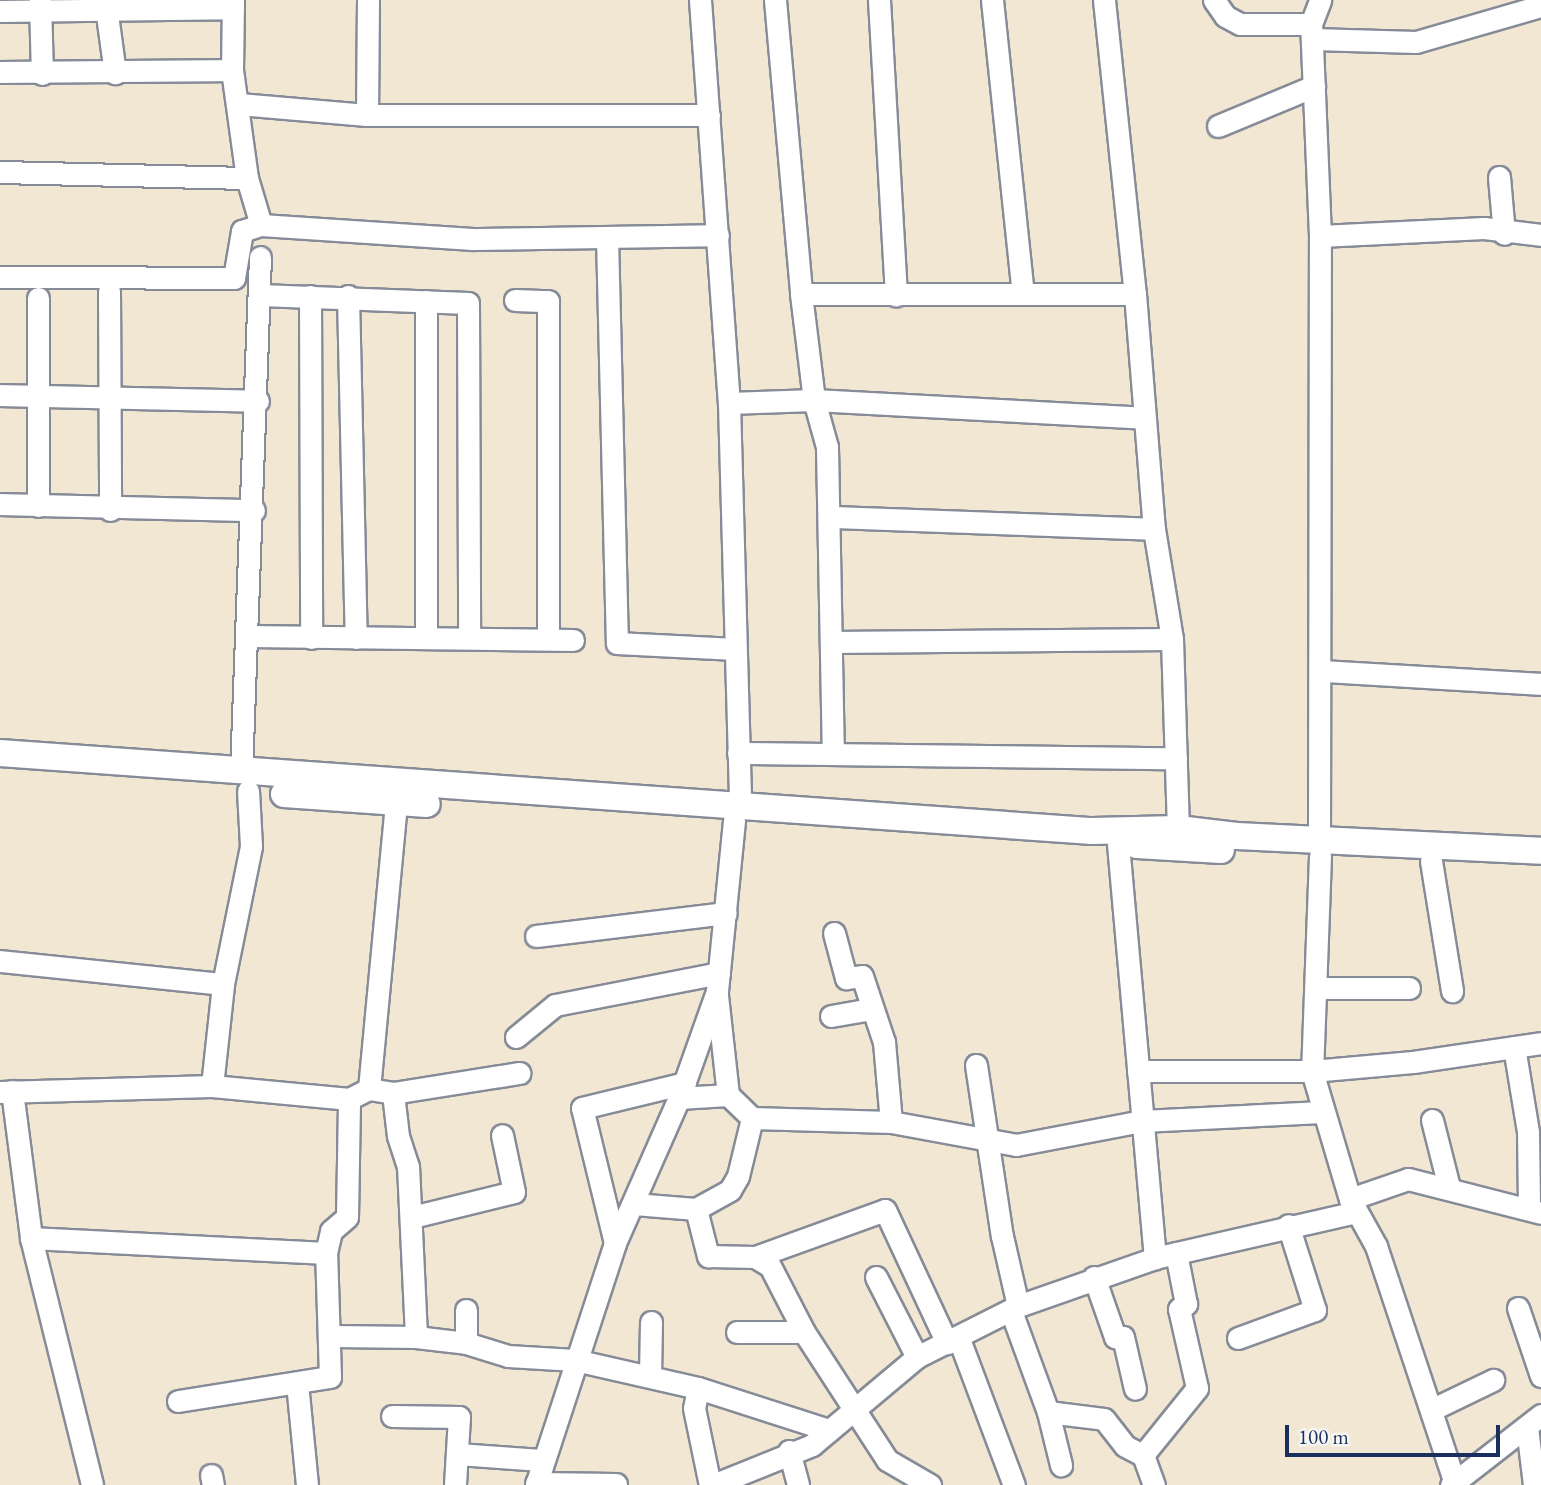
<!DOCTYPE html>
<html>
<head>
<meta charset="utf-8">
<style>
	body { margin:0 }
	#map { position:relative; width:1541px; height:1485px; overflow:hidden; background:#f2e7d3; font-family:"EB Garamond",serif }
	div>[style] { position:absolute }
	.roads { filter:drop-shadow(2px 0 #868b98) drop-shadow(-2px 0 #868b98) drop-shadow(0 2px #868b98) drop-shadow(0 -2px #868b98) }
	.minor>* { height:21px; margin:-10.5px; padding:0 10.5px; transform-origin:10.5px; border-radius:10.5px; background:#fff }
	.major>* { height:26px; margin:-13px; padding:0 13px; transform-origin:13px; border-radius:13px; background:#fff }
	span { translate:-50% -50%; white-space:nowrap; text-align:center; line-height:1.15; -webkit-text-stroke:7px #f6f6f2; paint-order:stroke }
	.scale { position:absolute; left:1285px; top:1425px; width:215px; height:32px; box-sizing:border-box; border:4px solid #1b2f5e; border-top:0; padding-left:9px; font-size:21px; line-height:24px; white-space:nowrap; color:#1b2f5e; -webkit-text-stroke:5px #f6f6f2; paint-order:stroke }
</style>
</head>
<body>
<div id="map">
	<div class="roads">
		<div class="minor">
			<div style="left:40px;top:0;width:74px;rotate:88.5deg"></div>
			<div style="left:105px;top:0;width:74px;rotate:82.2deg"></div>
			<div style="left:233px;top:0;width:70px;rotate:90.8deg"></div>
			<div style="left:232px;top:70px;width:109px;rotate:82.1deg"></div>
			<div style="left:247px;top:178px;width:49px;rotate:73.4deg"></div>
			<div style="left:700px;top:0;width:404px;rotate:85.9deg"></div>
			<div style="left:729px;top:403px;width:405px;rotate:88.4deg"></div>
			<div style="left:775px;top:0;width:295px;rotate:84.9deg"></div>
			<div style="left:801px;top:294px;width:107px;rotate:83deg"></div>
			<div style="left:814px;top:400px;width:49px;rotate:74.5deg"></div>
			<div style="left:827px;top:447px;width:306px;rotate:88.9deg"></div>
			<div style="left:879px;top:0;width:296px;rotate:86.7deg"></div>
			<div style="left:992px;top:0;width:295px;rotate:84deg"></div>
			<div style="left:1104px;top:0;width:296px;rotate:84deg"></div>
			<div style="left:1135px;top:294px;width:236px;rotate:85.4deg"></div>
			<div style="left:1154px;top:529px;width:111px;rotate:80.7deg"></div>
			<div style="left:1172px;top:639px;width:190px;rotate:88.2deg"></div>
			<div style="left:1214px;top:0;width:19px;rotate:55deg"></div>
			<div style="left:1225px;top:16px;width:17px;rotate:28deg"></div>
			<div style="left:1240px;top:24px;width:71px"></div>
			<div style="left:0;top:11px;width:233px;rotate:-0.7deg"></div>
			<div style="left:1313px;top:39px;width:103px;rotate:1.7deg"></div>
			<div style="left:1416px;top:42px;width:130px;rotate:-16.1deg"></div>
			<div style="left:0;top:72px;width:232px;rotate:-0.5deg"></div>
			<div style="left:239px;top:104px;width:128px;rotate:4.9deg"></div>
			<div style="left:367px;top:115px;width:342px"></div>
			<div style="left:367px;top:115px;width:115px;rotate:-89.5deg"></div>
			<div style="left:1218px;top:126px;width:104px;rotate:-22.6deg"></div>
			<div style="left:0;top:172px;width:247px;rotate:1.4deg"></div>
			<div style="left:1499px;top:177px;width:57px;rotate:85deg"></div>
			<div style="left:1320px;top:236px;width:164px;rotate:-2.8deg"></div>
			<div style="left:1484px;top:228px;width:57px;rotate:7deg"></div>
			<div style="left:607px;top:237px;width:406px;rotate:88.6deg"></div>
			<div style="left:617px;top:643px;width:118px;rotate:2.9deg"></div>
			<div style="left:0;top:277px;width:234px;rotate:0.2deg"></div>
			<div style="left:234px;top:278px;width:48px;rotate:-80.3deg"></div>
			<div style="left:242px;top:231px;width:20px;rotate:-18deg"></div>
			<div style="left:261px;top:225px;width:212px;rotate:3.8deg"></div>
			<div style="left:473px;top:239px;width:245px;rotate:-0.9deg"></div>
			<div style="left:109px;top:291px;width:219px;rotate:89.7deg"></div>
			<div style="left:801px;top:294px;width:334px"></div>
			<div style="left:260px;top:295px;width:208px;rotate:2.2deg"></div>
			<div style="left:468px;top:303px;width:334px;rotate:89.8deg"></div>
			<div style="left:310px;top:296px;width:342px;rotate:89.8deg"></div>
			<div style="left:348px;top:296px;width:342px;rotate:88.7deg"></div>
			<div style="left:515px;top:300px;width:33px;rotate:2deg"></div>
			<div style="left:548px;top:301px;width:338px;rotate:90deg"></div>
			<div style="left:426px;top:301px;width:336px;rotate:90deg"></div>
			<div style="left:0;top:395px;width:258px;rotate:1.3deg"></div>
			<div style="left:729px;top:403px;width:85px;rotate:-2deg"></div>
			<div style="left:814px;top:400px;width:330px;rotate:3.1deg"></div>
			<div style="left:0;top:504px;width:254px;rotate:1.4deg"></div>
			<div style="left:38px;top:506px;width:208px;rotate:-90deg"></div>
			<div style="left:831px;top:517px;width:323px;rotate:2.1deg"></div>
			<div style="left:249px;top:636px;width:324px;rotate:0.7deg"></div>
			<div style="left:831px;top:642px;width:341px;rotate:-0.5deg"></div>
			<div style="left:1323px;top:671px;width:218px;rotate:3.4deg"></div>
			<div style="left:738px;top:753px;width:438px;rotate:0.7deg"></div>
			<div style="left:241px;top:772px;width:515px;rotate:-87.89deg"></div>
			<div style="left:1319px;top:841px;width:605px;rotate:-89.91deg"></div>
			<div style="left:1320px;top:236px;width:212px;rotate:-92.4deg"></div>
			<div style="left:1311px;top:24px;width:26px;rotate:-69deg"></div>
			<div style="left:1118px;top:844px;width:416px;rotate:84.9deg"></div>
			<div style="left:1320px;top:856px;width:215px;rotate:92.1deg"></div>
			<div style="left:1312px;top:1071px;width:134px;rotate:73.5deg"></div>
			<div style="left:1350px;top:1199px;width:54px;rotate:61deg"></div>
			<div style="left:1376px;top:1246px;width:248px;rotate:71.6deg"></div>
			<div style="left:1431px;top:861px;width:132px;rotate:80.8deg"></div>
			<div style="left:834px;top:933px;width:47px;rotate:75.1deg"></div>
			<div style="left:846px;top:978px;width:16px;rotate:-7deg"></div>
			<div style="left:862px;top:976px;width:70px;rotate:71.6deg"></div>
			<div style="left:884px;top:1042px;width:80px;rotate:85deg"></div>
			<div style="left:536px;top:936px;width:191px;rotate:-6.9deg"></div>
			<div style="left:0;top:961px;width:224px;rotate:5.9deg"></div>
			<div style="left:1316px;top:988px;width:93px"></div>
			<div style="left:831px;top:1016px;width:40px;rotate:-10deg"></div>
			<div style="left:516px;top:1037px;width:50px;rotate:-39.4deg"></div>
			<div style="left:555px;top:1005px;width:167px;rotate:-11deg"></div>
			<div style="left:1514px;top:1047px;width:86px;rotate:80.6deg"></div>
			<div style="left:1528px;top:1132px;width:76px;rotate:89.2deg"></div>
			<div style="left:976px;top:1065px;width:173px;rotate:81.4deg"></div>
			<div style="left:1002px;top:1236px;width:72px;rotate:77.1deg"></div>
			<div style="left:1138px;top:1071px;width:174px"></div>
			<div style="left:1312px;top:1071px;width:101px;rotate:-5.1deg"></div>
			<div style="left:1413px;top:1062px;width:129px;rotate:-8.4deg"></div>
			<div style="left:212px;top:1086px;width:103px;rotate:-83.8deg"></div>
			<div style="left:223px;top:984px;width:141px;rotate:-78.5deg"></div>
			<div style="left:251px;top:846px;width:55px;rotate:-93.1deg"></div>
			<div style="left:369px;top:1089px;width:288px;rotate:-84.6deg"></div>
			<div style="left:12px;top:1091px;width:148px;rotate:82.6deg"></div>
			<div style="left:31px;top:1238px;width:254px;rotate:76.1deg"></div>
			<div style="left:0;top:1092px;width:212px;rotate:-1.6deg"></div>
			<div style="left:212px;top:1086px;width:138px;rotate:5.4deg"></div>
			<div style="left:349px;top:1099px;width:22px;rotate:-27deg"></div>
			<div style="left:369px;top:1089px;width:24px;rotate:9deg"></div>
			<div style="left:393px;top:1093px;width:128px;rotate:-9deg"></div>
			<div style="left:393px;top:1093px;width:43px;rotate:83.4deg"></div>
			<div style="left:398px;top:1136px;width:32px;rotate:72deg"></div>
			<div style="left:408px;top:1166px;width:171px;rotate:87.3deg"></div>
			<div style="left:679px;top:1098px;width:49px;rotate:-3.5deg"></div>
			<div style="left:752px;top:1118px;width:139px;rotate:1.6deg"></div>
			<div style="left:891px;top:1122px;width:127px;rotate:10.4deg"></div>
			<div style="left:1016px;top:1145px;width:128px;rotate:-10.8deg"></div>
			<div style="left:1142px;top:1121px;width:180px;rotate:-2.9deg"></div>
			<div style="left:1432px;top:1120px;width:69px;rotate:75.8deg"></div>
			<div style="left:1350px;top:1199px;width:61px;rotate:-19deg"></div>
			<div style="left:1408px;top:1179px;width:137px;rotate:14.3deg"></div>
			<div style="left:634px;top:1204px;width:62px;rotate:4.6deg"></div>
			<div style="left:696px;top:1209px;width:39px;rotate:-29deg"></div>
			<div style="left:730px;top:1190px;width:16px;rotate:-60deg"></div>
			<div style="left:738px;top:1176px;width:60px;rotate:-76.4deg"></div>
			<div style="left:752px;top:1118px;width:33px;rotate:-136deg"></div>
			<div style="left:728px;top:1095px;width:100px;rotate:-96.3deg"></div>
			<div style="left:696px;top:1209px;width:49px;rotate:75.7deg"></div>
			<div style="left:708px;top:1256px;width:47px;rotate:1.2deg"></div>
			<div style="left:755px;top:1257px;width:138px;rotate:-19.9deg"></div>
			<div style="left:885px;top:1210px;width:147px;rotate:65deg"></div>
			<div style="left:412px;top:1217px;width:105px;rotate:-13.8deg"></div>
			<div style="left:514px;top:1192px;width:58px;rotate:-101.9deg"></div>
			<div style="left:31px;top:1238px;width:295px;rotate:2.9deg"></div>
			<div style="left:615px;top:1243px;width:139px;rotate:-103.7deg"></div>
			<div style="left:582px;top:1108px;width:106px;rotate:-13.6deg"></div>
			<div style="left:755px;top:1257px;width:17px;rotate:31deg"></div>
			<div style="left:770px;top:1266px;width:74px;rotate:62.7deg"></div>
			<div style="left:804px;top:1332px;width:153px;rotate:57deg"></div>
			<div style="left:887px;top:1460px;width:50px;rotate:30.2deg"></div>
			<div style="left:876px;top:1277px;width:90px;rotate:62.9deg"></div>
			<div style="left:1094px;top:1277px;width:64px;rotate:70.7deg"></div>
			<div style="left:1115px;top:1337px;width:8px"></div>
			<div style="left:1123px;top:1337px;width:53px;rotate:77deg"></div>
			<div style="left:1518px;top:1308px;width:72px;rotate:71.3deg"></div>
			<div style="left:1011px;top:1311px;width:108px;rotate:69.9deg"></div>
			<div style="left:1048px;top:1412px;width:55px;rotate:76.2deg"></div>
			<div style="left:737px;top:1332px;width:67px"></div>
			<div style="left:332px;top:1336px;width:84px;rotate:0.7deg"></div>
			<div style="left:416px;top:1337px;width:50px;rotate:6.8deg"></div>
			<div style="left:466px;top:1343px;width:44px;rotate:17.2deg"></div>
			<div style="left:508px;top:1356px;width:67px;rotate:3.4deg"></div>
			<div style="left:575px;top:1360px;width:126px;rotate:12.8deg"></div>
			<div style="left:698px;top:1388px;width:138px;rotate:17.8deg"></div>
			<div style="left:1238px;top:1338px;width:82px;rotate:-20deg"></div>
			<div style="left:1315px;top:1310px;width:89px;rotate:-107.6deg"></div>
			<div style="left:959px;top:1339px;width:156px;rotate:69.4deg"></div>
			<div style="left:466px;top:1343px;width:33px;rotate:-90deg"></div>
			<div style="left:650px;top:1375px;width:53px;rotate:-88.9deg"></div>
			<div style="left:297px;top:1383px;width:102px;rotate:84.4deg"></div>
			<div style="left:698px;top:1388px;width:20px;rotate:101deg"></div>
			<div style="left:694px;top:1408px;width:79px;rotate:78.3deg"></div>
			<div style="left:178px;top:1401px;width:154px;rotate:-9deg"></div>
			<div style="left:330px;top:1377px;width:124px;rotate:-91.8deg"></div>
			<div style="left:326px;top:1253px;width:23px;rotate:-77deg"></div>
			<div style="left:331px;top:1231px;width:21px;rotate:-41deg"></div>
			<div style="left:347px;top:1217px;width:118px;rotate:-89deg"></div>
			<div style="left:1433px;top:1409px;width:67px;rotate:-25.8deg"></div>
			<div style="left:1048px;top:1412px;width:56px;rotate:7.1deg"></div>
			<div style="left:1104px;top:1419px;width:34px;rotate:52deg"></div>
			<div style="left:1125px;top:1446px;width:20px;rotate:27deg"></div>
			<div style="left:1143px;top:1455px;width:32px;rotate:70deg"></div>
			<div style="left:392px;top:1416px;width:67px;rotate:0.9deg"></div>
			<div style="left:459px;top:1417px;width:68px;rotate:93.4deg"></div>
			<div style="left:1527px;top:1427px;width:58px;rotate:83.1deg"></div>
			<div style="left:789px;top:1451px;width:35px;rotate:75deg"></div>
			<div style="left:458px;top:1454px;width:83px;rotate:4.1deg"></div>
			<div style="left:1143px;top:1455px;width:86px;rotate:-51.1deg"></div>
			<div style="left:1197px;top:1388px;width:81px;rotate:-102.8deg"></div>
			<div style="left:1179px;top:1309px;width:9px;rotate:-36deg"></div>
			<div style="left:1186px;top:1304px;width:52px;rotate:-101.1deg"></div>
			<div style="left:211px;top:1475px;width:10px;rotate:79deg"></div>
			<div style="left:536px;top:1483px;width:80px;rotate:0.7deg"></div>
			<div style="left:536px;top:1485px;width:255px;rotate:-71.9deg"></div>
			<div style="left:615px;top:1243px;width:158px;rotate:-66.2deg"></div>
			<div style="left:679px;top:1098px;width:114px;rotate:-70.4deg"></div>
			<div style="left:717px;top:991px;width:172px;rotate:-84.3deg"></div>
			<div style="left:713px;top:1485px;width:107px;rotate:-22deg"></div>
			<div style="left:812px;top:1445px;width:137px;rotate:-40deg"></div>
			<div style="left:917px;top:1357px;width:113px;rotate:-26.8deg"></div>
			<div style="left:1018px;top:1306px;width:145px;rotate:-19.3deg"></div>
			<div style="left:1155px;top:1258px;width:206px;rotate:-12.9deg"></div>
			<div style="left:1451px;top:1485px;width:114px;rotate:-37.9deg"></div>
		</div>
		<div class="major">
			<div style="left:0;top:753px;width:1095px;rotate:4.09deg"></div>
			<div style="left:1092px;top:831px;width:86px;rotate:-1.3deg"></div>
			<div style="left:1178px;top:829px;width:59px;rotate:6.8deg"></div>
			<div style="left:1237px;top:836px;width:304px;rotate:2.8deg"></div>
			<div style="left:284px;top:794px;width:143px;rotate:4deg"></div>
			<div style="left:1137px;top:845px;width:84px;rotate:3.4deg"></div>
		</div>
	</div>
	<div class="scale">100 m</div>
</div>
</body>
</html>
